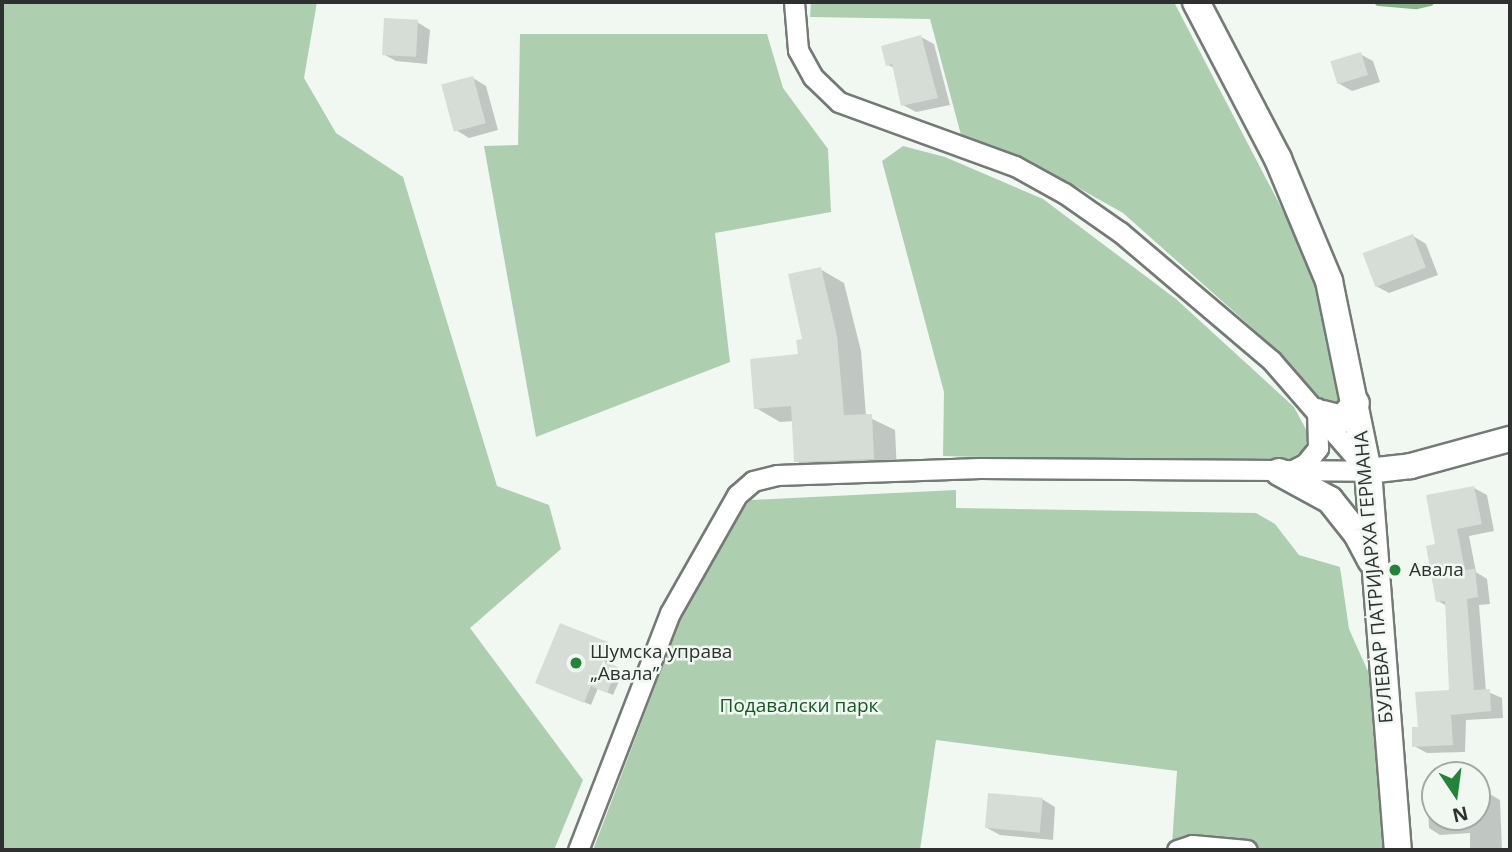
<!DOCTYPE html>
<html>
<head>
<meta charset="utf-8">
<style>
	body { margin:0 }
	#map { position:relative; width:1512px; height:852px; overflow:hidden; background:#f1f8f2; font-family:"Open Sans",sans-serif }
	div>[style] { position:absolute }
	.green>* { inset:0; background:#adcfb0 }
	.shadow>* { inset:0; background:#0003 }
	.stream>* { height:7px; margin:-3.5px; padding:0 3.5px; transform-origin:3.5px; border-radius:3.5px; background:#88b58c }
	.building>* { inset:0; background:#d6ddd6; transform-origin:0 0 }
	.roads { filter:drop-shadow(2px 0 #747a75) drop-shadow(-2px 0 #747a75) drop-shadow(0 2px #747a75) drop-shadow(0 -2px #747a75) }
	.minor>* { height:19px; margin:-9.5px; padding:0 9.5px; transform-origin:9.5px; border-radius:9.5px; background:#fff }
	.tertiary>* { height:24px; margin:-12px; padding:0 12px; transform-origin:12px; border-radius:12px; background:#fff }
	.secondary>* { height:26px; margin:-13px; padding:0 13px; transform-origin:13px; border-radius:13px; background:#fff }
	.dots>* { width:19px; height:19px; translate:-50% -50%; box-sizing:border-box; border:4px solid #f1f8f2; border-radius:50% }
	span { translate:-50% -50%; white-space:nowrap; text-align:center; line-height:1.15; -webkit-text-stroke:5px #f1f8f2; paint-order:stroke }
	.poi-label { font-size:19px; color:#2e312f }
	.left { translate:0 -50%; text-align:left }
	.street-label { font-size:19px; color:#2e312f }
	.park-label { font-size:19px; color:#145723 }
	.frame { position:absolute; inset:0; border:4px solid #2e312f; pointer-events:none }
	.north { position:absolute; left:1421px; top:761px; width:70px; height:70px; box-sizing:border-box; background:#f1f8f2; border:2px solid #a3a8a4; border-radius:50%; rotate:167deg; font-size:19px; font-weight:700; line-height:28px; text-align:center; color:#2e312f }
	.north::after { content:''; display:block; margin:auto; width:24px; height:32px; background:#218438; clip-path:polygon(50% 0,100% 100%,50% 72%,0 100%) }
</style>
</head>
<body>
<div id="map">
	<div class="green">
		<div style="clip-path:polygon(2px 2px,317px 2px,304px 78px,336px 133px,403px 177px,497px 486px,549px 505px,561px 549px,470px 628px,583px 780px,554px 850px,2px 850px)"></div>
		<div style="clip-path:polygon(811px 2px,1174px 2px,1307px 257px,1352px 401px,1328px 410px,1277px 350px,1123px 213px,1027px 159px,961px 135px,930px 19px,810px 17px)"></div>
		<div style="clip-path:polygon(520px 34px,767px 34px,783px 88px,828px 149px,831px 212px,715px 233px,730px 362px,536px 437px,484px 146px,518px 145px)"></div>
		<div style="clip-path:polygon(903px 146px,945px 157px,1043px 199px,1176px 299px,1294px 407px,1309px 435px,1304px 449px,1283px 465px,943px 456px,944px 392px,882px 161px)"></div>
		<div style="clip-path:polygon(956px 490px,956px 508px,1256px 513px,1275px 524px,1299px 555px,1340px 567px,1349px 629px,1371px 678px,1389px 850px,1250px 850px,1172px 844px,1177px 771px,936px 740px,920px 850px,593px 850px,681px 618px,738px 514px,751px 500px)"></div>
	</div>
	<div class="shadow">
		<div style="clip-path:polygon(417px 22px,430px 30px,427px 64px,396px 61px,383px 54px)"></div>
		<div style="clip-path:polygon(921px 37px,934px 44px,950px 105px,916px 112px,903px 105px,894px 68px,888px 65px)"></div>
		<div style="clip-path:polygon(1360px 54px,1373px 61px,1380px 82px,1352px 91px,1338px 83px)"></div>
		<div style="clip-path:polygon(473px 78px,486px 86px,498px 130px,469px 138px,456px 130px)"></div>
		<div style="clip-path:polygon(1413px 236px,1426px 244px,1438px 275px,1389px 293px,1376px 286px)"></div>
		<div style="clip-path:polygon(820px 269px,844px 283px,861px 351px,866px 416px,895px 430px,897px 472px,820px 475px,796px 461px,794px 421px,780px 422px,756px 408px,799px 356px)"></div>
		<div style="clip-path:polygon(1474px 488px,1487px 495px,1494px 531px,1469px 536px,1476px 572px,1487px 579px,1490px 604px,1479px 605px,1486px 691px,1502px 698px,1503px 718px,1466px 720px,1465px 752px,1427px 753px,1414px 746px,1419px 728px,1450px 692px,1447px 606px,1438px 601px,1437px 546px)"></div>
		<div style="clip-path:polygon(561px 625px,613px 647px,606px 664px,623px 672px,613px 695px,598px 688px,591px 705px,543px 685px)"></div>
		<div style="clip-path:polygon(1488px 793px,1500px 800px,1502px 850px,1470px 850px,1470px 833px,1440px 835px,1429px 828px,1427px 797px,1435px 797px,1435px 817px,1477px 817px,1477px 794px)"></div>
		<div style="clip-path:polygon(1042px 799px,1055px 807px,1053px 840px,1000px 835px,987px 828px)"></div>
	</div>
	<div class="stream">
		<div style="left:1378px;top:2px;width:38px;rotate:5deg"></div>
		<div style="left:1416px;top:5px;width:14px;rotate:-12deg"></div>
	</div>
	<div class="building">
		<div style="left:384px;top:18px;width:34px;height:37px;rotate:3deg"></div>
		<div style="clip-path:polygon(921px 35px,938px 98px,901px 106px,892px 64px,886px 66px,881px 46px)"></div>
		<div style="left:1361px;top:52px;width:24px;height:32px;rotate:73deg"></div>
		<div style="left:473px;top:76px;width:49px;height:33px;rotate:75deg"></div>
		<div style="left:1413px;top:234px;width:36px;height:54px;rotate:69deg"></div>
		<div style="clip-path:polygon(821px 267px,837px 336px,844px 415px,872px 414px,874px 459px,794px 462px,791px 406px,754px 409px,750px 359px,798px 354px,796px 340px,802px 339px,788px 274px)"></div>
		<div style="clip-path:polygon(1474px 486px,1482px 524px,1457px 529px,1465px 570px,1475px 569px,1478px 597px,1467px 599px,1474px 690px,1490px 689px,1491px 711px,1451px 715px,1453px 745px,1412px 747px,1412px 727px,1418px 727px,1415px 692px,1449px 690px,1445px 601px,1436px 602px,1426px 546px,1435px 544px,1426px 495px)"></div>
		<div style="clip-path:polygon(560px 623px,608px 642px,601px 660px,618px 667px,607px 693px,591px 686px,584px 703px,535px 683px)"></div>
		<div style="left:988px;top:793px;width:55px;height:35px;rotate:5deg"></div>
	</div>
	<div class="roads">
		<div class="minor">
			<div style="left:794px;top:2px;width:48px;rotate:85.2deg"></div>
			<div style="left:798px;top:50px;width:31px;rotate:61deg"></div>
			<div style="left:813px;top:77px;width:36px;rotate:44deg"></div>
			<div style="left:839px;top:102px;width:187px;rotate:20deg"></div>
			<div style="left:1015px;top:166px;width:56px;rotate:28.9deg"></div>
			<div style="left:1064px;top:193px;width:68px;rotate:34.9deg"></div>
			<div style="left:1120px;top:232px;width:198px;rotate:40.3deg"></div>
			<div style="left:1271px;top:360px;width:143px;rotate:49deg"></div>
			<div style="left:1289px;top:472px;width:18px;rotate:-27deg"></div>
			<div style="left:1305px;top:464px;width:21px;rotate:-51deg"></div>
			<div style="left:1318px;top:448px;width:40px;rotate:-91.4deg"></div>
			<div style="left:578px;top:850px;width:254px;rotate:-68.8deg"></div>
			<div style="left:670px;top:613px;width:136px;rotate:-60.4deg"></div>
			<div style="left:737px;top:495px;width:21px;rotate:-41deg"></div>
			<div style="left:753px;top:481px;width:25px;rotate:-14deg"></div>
			<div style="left:777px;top:475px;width:203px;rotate:-2deg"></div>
			<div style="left:980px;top:468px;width:388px;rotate:0.4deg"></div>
			<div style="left:1177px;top:850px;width:16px;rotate:-18deg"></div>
			<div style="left:1192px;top:845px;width:55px;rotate:5.2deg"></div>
		</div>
		<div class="tertiary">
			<div style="left:1368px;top:471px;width:43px;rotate:-6.6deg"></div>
			<div style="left:1411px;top:466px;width:103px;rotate:-15.3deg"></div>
		</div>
		<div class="secondary">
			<div style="left:1196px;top:2px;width:177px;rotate:62.4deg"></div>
			<div style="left:1278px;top:159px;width:132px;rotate:67.3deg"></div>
			<div style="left:1329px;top:281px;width:194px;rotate:78.4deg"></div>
			<div style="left:1368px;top:471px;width:380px;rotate:85.5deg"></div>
			<div style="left:1323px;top:414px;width:20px;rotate:15deg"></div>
			<div style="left:1342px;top:419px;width:21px;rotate:-49deg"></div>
			<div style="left:1279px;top:472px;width:58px;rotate:28.8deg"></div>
			<div style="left:1330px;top:500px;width:43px;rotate:51.5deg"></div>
			<div style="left:1357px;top:534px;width:30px;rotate:62deg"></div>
		</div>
	</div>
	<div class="dots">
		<div style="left:1395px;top:570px;background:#218438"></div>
		<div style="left:576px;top:663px;background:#218438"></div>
	</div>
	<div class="poi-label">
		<span class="left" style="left:1409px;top:570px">Авала</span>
		<span class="left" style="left:590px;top:663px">Шумска управа<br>„Авала”</span>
	</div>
	<div class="street-label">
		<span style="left:1374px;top:577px;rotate:-95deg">БУЛЕВАР ПАТРИЈАРХА ГЕРМАНА</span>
	</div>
	<div class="park-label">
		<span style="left:799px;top:706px">Подавалски парк</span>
	</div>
	<div class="frame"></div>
	<div class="north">N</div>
</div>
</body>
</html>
